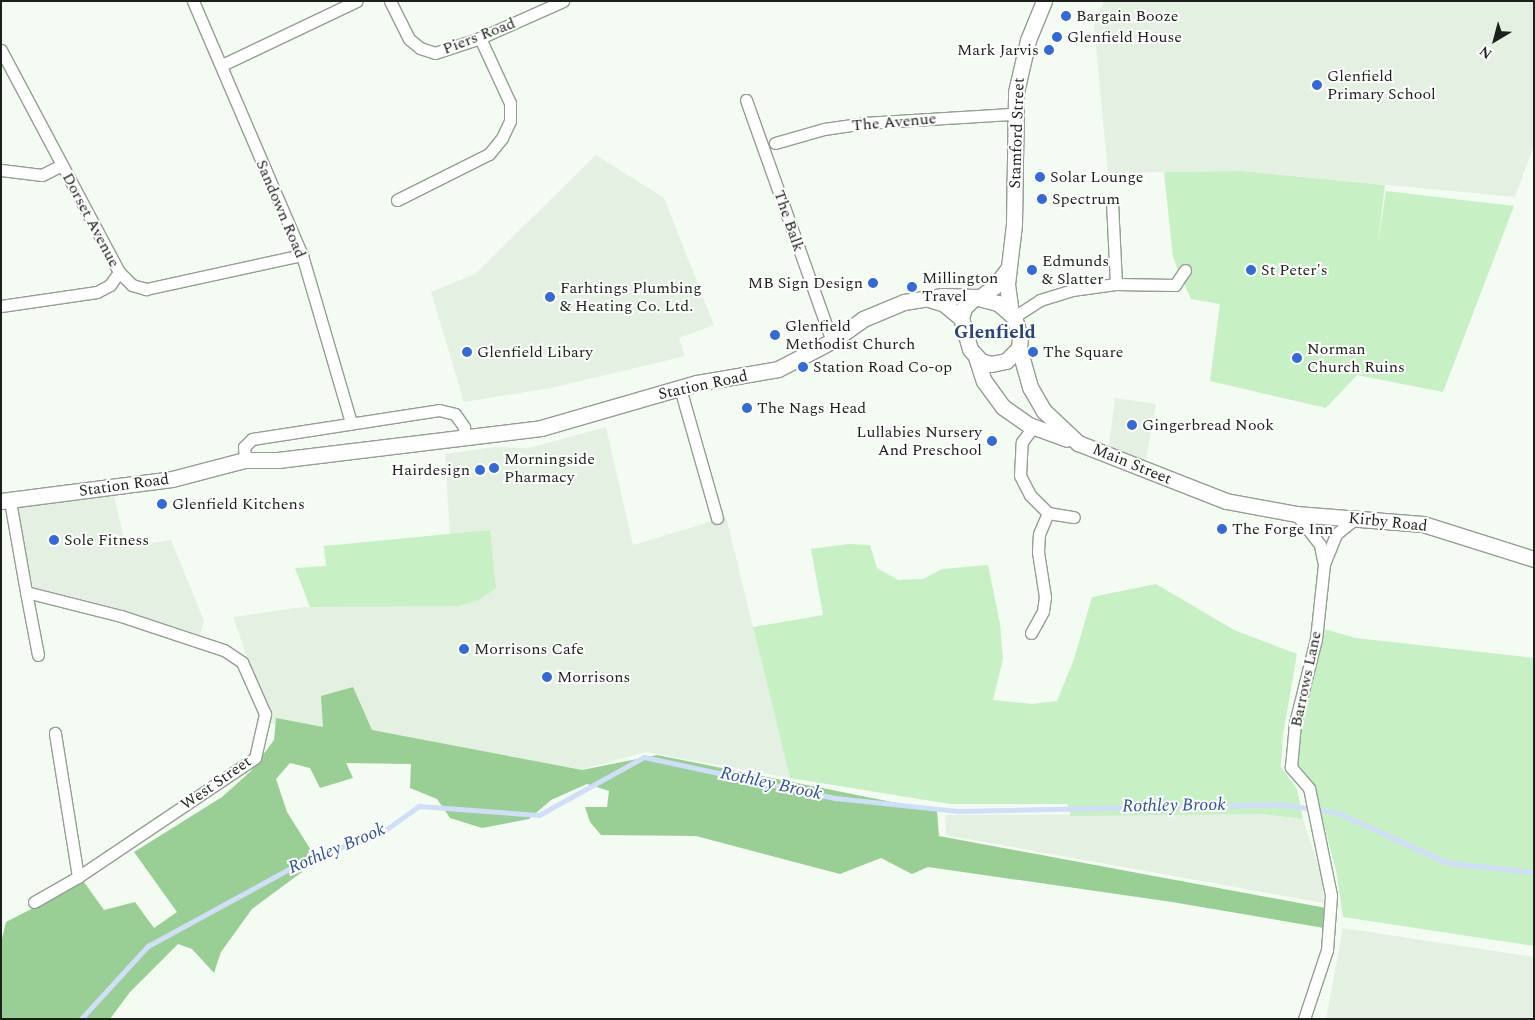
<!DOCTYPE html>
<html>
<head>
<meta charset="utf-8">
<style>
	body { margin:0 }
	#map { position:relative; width:1535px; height:1020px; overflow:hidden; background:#f3fbf2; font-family:Spectral,serif }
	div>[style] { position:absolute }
	.built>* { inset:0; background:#e4f1e2 }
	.green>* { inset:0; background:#c7f0c4 }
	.forest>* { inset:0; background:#99cf95 }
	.stream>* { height:4.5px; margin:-2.25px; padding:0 2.25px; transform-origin:2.25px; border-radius:2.25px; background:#d0def9 }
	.roads { filter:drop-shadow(1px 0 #959d94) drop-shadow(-1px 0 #959d94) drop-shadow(0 1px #959d94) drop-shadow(0 -1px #959d94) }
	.minor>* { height:11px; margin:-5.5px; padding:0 5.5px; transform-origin:5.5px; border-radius:5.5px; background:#fff }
	.tertiary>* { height:15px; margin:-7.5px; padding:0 7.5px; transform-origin:7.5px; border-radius:7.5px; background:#fff }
	.dots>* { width:14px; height:14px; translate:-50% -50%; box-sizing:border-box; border:2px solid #fff; border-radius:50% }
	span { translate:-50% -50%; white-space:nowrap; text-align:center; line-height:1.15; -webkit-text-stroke:4px #fff; paint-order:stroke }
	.poi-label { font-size:16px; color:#1c1f1c }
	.left { translate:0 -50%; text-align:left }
	.right { translate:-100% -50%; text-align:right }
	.street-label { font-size:16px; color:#1c1f1c }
	.water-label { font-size:18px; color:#2d529c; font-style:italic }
	.quarter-label { font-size:19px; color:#28447b; font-weight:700 }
	.frame { position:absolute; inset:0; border:2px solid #1c1f1c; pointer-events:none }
	.north { position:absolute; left:1470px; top:15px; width:50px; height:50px; -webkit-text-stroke:4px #fff; paint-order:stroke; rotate:217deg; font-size:14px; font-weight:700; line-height:20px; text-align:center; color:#1c1f1c }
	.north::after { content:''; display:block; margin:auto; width:18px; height:22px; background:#1c1f1c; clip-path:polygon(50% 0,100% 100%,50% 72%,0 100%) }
</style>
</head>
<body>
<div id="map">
	<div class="built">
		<div style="clip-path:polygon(1104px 1px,1534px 1px,1534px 145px,1515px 197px,1242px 171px,1108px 173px,1094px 25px)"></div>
		<div style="clip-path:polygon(596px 155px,664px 198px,714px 325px,679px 338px,685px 356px,551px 388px,464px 402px,431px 292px,475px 274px)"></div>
		<div style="clip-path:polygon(1115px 398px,1156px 404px,1146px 460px,1113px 451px,1109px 446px)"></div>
		<div style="clip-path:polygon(606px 427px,633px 545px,726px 517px,790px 778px,646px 752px,551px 778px,270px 723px,233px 617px,303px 607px,369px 605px,490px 531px,450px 536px,445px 454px,494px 447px,529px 448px)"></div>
		<div style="clip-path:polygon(114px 496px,126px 547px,171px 540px,204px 621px,200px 635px,121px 609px,33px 587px,17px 506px)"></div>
		<div style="clip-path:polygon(1261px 814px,1303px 819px,1322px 878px,1323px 903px,946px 835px,945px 815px)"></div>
		<div style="clip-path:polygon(1343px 928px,1534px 957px,1534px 1019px,1326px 1019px)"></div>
	</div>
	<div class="green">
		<div style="clip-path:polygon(1242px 171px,1385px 185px,1378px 243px,1386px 191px,1514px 206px,1443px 392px,1357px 375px,1326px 408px,1210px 381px,1220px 304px,1191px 299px,1180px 275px,1173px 257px,1164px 172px)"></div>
		<div style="clip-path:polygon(490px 530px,496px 588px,479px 600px,458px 606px,310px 607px,295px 568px,326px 566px,324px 546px)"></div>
		<div style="clip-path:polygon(848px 544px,870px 545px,877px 568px,898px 580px,923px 579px,942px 569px,988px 565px,1000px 624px,1003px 659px,993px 700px,1032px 704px,1057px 701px,1074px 659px,1092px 597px,1156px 584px,1234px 630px,1297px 654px,1283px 735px,1281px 767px,1297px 789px,1303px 819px,1261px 814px,1071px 816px,1067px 804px,950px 804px,790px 778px,753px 627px,823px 615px,811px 549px)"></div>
		<div style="clip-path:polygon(1324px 629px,1356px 638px,1534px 658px,1534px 946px,1343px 917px,1336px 871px,1315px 789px,1298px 764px,1301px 724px)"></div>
	</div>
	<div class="forest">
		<div style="clip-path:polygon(353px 687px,372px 730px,582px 770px,657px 755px,937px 811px,939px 836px,1326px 908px,1324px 928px,1172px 902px,928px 867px,912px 874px,881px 858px,840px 874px,696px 836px,601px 835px,590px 822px,585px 807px,607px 807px,609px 791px,587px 784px,551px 800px,529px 819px,482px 828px,450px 818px,437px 799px,410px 788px,411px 764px,346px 763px,353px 778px,320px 788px,310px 768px,290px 763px,276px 779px,287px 812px,314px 855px,302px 872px,252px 909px,221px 952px,214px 973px,192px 949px,178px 944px,130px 992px,110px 1019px,1px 1019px,1px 943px,6px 922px,84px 882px,104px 910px,135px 902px,154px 928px,177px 912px,134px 852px,222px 797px,251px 771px,274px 740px,276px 718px,323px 727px,321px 696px)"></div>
	</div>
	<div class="stream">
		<div style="left:81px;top:1019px;width:99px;rotate:-47.5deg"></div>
		<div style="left:148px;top:946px;width:188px;rotate:-28.6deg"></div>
		<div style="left:313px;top:856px;width:67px;rotate:-17.4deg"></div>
		<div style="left:377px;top:836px;width:52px;rotate:-35.5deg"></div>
		<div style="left:419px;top:806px;width:120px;rotate:4.3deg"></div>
		<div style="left:539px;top:815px;width:120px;rotate:-28.9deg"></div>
		<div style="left:644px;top:757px;width:196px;rotate:12.1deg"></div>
		<div style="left:836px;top:798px;width:123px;rotate:6.1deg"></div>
		<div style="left:958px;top:811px;width:323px;rotate:-1.2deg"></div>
		<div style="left:1281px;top:804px;width:59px;rotate:8.8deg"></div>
		<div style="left:1339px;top:813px;width:120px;rotate:24.6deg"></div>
		<div style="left:1448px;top:863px;width:86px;rotate:6deg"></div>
	</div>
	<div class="roads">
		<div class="minor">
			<div style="left:193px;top:1px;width:276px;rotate:66.8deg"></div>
			<div style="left:302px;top:255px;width:175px;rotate:73.7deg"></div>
			<div style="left:390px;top:1px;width:42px;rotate:63.4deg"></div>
			<div style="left:409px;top:39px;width:14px;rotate:39deg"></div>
			<div style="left:420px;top:48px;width:16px;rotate:18deg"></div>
			<div style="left:435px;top:53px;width:47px;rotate:-18.4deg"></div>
			<div style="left:480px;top:38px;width:91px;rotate:-24deg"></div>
			<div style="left:1px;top:50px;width:251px;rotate:62deg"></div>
			<div style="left:119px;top:272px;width:18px;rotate:45deg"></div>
			<div style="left:132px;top:285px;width:15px;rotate:16deg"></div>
			<div style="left:146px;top:289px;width:160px;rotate:-12.3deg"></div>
			<div style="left:222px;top:65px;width:149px;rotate:-25.4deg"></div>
			<div style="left:746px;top:100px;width:256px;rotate:70.4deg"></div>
			<div style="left:775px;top:143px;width:51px;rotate:-15.9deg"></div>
			<div style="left:824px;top:129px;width:41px;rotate:-8.3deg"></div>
			<div style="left:865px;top:123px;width:149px;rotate:-3.5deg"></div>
			<div style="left:1px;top:170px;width:41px;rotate:7deg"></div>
			<div style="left:42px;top:175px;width:22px;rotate:-27deg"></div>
			<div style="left:397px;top:200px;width:103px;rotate:-26.6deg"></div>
			<div style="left:489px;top:154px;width:21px;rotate:-51deg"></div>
			<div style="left:502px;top:138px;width:19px;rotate:-65deg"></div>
			<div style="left:510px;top:121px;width:18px;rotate:-90deg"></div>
			<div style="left:510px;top:103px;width:72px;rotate:-114.8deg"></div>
			<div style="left:1112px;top:202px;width:82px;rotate:87.2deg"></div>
			<div style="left:1px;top:306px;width:97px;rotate:-8.3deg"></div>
			<div style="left:97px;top:292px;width:15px;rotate:-28deg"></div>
			<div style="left:110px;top:285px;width:16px;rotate:-55deg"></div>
			<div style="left:1014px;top:317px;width:31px;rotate:-33deg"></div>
			<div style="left:1040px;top:300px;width:34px;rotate:-17deg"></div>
			<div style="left:1072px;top:290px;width:44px;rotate:-7.8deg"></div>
			<div style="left:1116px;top:284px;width:59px;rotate:1deg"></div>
			<div style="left:1175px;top:285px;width:18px;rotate:-56deg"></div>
			<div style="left:680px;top:388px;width:135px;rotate:74.1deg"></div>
			<div style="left:245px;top:460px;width:13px;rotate:-94deg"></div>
			<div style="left:244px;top:447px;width:11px;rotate:-45deg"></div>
			<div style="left:252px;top:439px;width:189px;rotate:-8.8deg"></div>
			<div style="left:439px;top:410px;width:16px;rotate:14deg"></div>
			<div style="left:455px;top:414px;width:16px;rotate:55deg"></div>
			<div style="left:464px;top:427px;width:11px;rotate:85deg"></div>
			<div style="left:10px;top:501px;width:92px;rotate:80deg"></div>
			<div style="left:26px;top:592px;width:98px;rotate:14.2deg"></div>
			<div style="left:121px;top:616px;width:108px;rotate:18.3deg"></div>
			<div style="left:224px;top:650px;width:22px;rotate:34deg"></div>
			<div style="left:242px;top:662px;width:57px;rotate:66.1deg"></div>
			<div style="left:265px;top:714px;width:45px;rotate:102.8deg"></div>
			<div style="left:255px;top:758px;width:213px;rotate:146.1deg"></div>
			<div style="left:78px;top:877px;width:146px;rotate:-99.1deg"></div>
			<div style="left:1048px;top:513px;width:26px;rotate:9deg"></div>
			<div style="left:1296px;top:514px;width:39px;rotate:52deg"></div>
			<div style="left:1320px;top:545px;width:16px;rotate:79deg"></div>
			<div style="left:26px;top:592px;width:64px;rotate:79.2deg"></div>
			<div style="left:1031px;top:633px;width:25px;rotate:-61deg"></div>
			<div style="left:1043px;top:611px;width:14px;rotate:-82deg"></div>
			<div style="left:1045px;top:597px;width:46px;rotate:-98.8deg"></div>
			<div style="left:1038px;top:552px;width:18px;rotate:-87deg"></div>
			<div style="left:1039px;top:534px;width:23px;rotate:-67deg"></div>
			<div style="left:1048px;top:513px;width:25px;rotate:-135deg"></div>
			<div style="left:1030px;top:495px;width:22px;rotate:-117deg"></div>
			<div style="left:1020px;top:475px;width:33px;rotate:-87deg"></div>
			<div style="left:1022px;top:442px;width:19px;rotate:-54deg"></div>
			<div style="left:34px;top:902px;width:51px;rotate:-29.6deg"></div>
			<div style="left:1304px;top:1019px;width:73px;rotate:-71.6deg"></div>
			<div style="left:1327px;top:950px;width:55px;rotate:-85.8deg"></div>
			<div style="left:1331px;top:895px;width:109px;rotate:-101.6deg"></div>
			<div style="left:1309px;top:788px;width:28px;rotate:-131deg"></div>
			<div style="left:1291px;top:767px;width:44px;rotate:-84.8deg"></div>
			<div style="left:1295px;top:723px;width:87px;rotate:-76deg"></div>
			<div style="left:1316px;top:639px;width:75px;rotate:-83.9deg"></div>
			<div style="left:1324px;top:564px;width:32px;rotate:-68deg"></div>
			<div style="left:1336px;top:534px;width:26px;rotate:-39deg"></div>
		</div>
		<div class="tertiary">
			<div style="left:975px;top:297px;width:24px;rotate:15deg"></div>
			<div style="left:998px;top:303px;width:21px;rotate:41deg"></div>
			<div style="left:1014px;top:317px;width:21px;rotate:73deg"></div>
			<div style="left:1020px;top:337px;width:11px;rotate:95deg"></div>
			<div style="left:1019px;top:348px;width:18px;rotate:135deg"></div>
			<div style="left:1006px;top:361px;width:16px;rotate:169deg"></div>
			<div style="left:990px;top:364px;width:9px;rotate:-162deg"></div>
			<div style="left:981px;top:361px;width:16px;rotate:-133deg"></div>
			<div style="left:970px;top:349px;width:32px;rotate:-106deg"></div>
			<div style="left:961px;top:318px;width:10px;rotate:-73deg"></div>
			<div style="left:964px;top:308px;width:16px;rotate:-45deg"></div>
			<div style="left:979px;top:298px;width:20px;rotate:-37deg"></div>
			<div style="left:995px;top:286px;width:21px;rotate:-53deg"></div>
			<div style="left:929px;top:299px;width:16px;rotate:18deg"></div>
			<div style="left:944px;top:304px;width:22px;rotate:39deg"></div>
			<div style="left:1011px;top:313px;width:29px;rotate:-98deg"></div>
			<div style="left:1007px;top:284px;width:60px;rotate:-83.3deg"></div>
			<div style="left:1014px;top:224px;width:132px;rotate:-89.1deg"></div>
			<div style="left:1016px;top:92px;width:53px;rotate:-77deg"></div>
			<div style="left:1028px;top:40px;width:42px;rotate:-67.7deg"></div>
			<div style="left:1019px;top:348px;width:41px;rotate:74.2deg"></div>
			<div style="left:1030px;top:387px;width:28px;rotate:60deg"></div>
			<div style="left:1044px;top:411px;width:47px;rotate:43.3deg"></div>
			<div style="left:1078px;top:443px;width:159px;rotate:21.4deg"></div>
			<div style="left:1226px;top:501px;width:71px;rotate:10.5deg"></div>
			<div style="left:1296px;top:514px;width:127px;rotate:4.5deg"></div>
			<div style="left:1423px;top:524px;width:116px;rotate:17.5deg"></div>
			<div style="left:976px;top:357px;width:25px;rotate:72deg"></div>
			<div style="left:984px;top:381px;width:32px;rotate:54deg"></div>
			<div style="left:1003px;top:407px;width:32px;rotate:35deg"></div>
			<div style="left:1029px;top:425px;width:40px;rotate:20.2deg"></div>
			<div style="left:1px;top:501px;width:172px;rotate:-7.3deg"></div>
			<div style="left:172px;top:479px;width:75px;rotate:-14.6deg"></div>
			<div style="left:245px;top:460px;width:33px"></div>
			<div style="left:278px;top:460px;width:265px;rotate:-6.9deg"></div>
			<div style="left:541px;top:428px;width:162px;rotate:-16.1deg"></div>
			<div style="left:697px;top:383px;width:82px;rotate:-9.8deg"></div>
			<div style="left:778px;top:369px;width:61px;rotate:-27.4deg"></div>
			<div style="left:832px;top:341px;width:38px;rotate:-35deg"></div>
			<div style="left:863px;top:319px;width:44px;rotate:-22.5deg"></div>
			<div style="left:904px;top:302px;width:39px;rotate:-9deg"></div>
			<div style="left:943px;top:296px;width:32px;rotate:2deg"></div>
		</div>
	</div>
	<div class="dots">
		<div style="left:1066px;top:16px;background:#3469d8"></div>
		<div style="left:1057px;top:37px;background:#3469d8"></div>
		<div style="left:1049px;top:50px;background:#3469d8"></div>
		<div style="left:1317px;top:85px;background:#3469d8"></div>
		<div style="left:1040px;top:177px;background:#3469d8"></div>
		<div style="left:1042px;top:199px;background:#3469d8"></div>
		<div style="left:1032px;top:270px;background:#3469d8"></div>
		<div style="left:1251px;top:270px;background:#3469d8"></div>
		<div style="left:873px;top:283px;background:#3469d8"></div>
		<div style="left:912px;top:287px;background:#3469d8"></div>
		<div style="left:550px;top:297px;background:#3469d8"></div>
		<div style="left:775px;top:335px;background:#3469d8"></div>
		<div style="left:467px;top:352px;background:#3469d8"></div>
		<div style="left:1033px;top:352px;background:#3469d8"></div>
		<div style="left:1297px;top:358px;background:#3469d8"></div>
		<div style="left:803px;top:367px;background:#3469d8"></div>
		<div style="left:747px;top:408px;background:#3469d8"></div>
		<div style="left:1132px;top:425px;background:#3469d8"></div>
		<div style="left:992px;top:441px;background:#3469d8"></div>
		<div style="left:494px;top:468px;background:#3469d8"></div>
		<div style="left:480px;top:470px;background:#3469d8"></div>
		<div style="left:162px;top:504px;background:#3469d8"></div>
		<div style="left:1222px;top:529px;background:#3469d8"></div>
		<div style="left:54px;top:540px;background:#3469d8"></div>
		<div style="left:464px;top:649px;background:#3469d8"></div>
		<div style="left:547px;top:677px;background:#3469d8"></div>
	</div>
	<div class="poi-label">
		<span class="left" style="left:1076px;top:16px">Bargain Booze</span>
		<span class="left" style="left:1067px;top:37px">Glenfield House</span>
		<span class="right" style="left:1039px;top:50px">Mark Jarvis</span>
		<span class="left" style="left:1327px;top:85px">Glenfield<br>Primary School</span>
		<span class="left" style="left:1050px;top:177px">Solar Lounge</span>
		<span class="left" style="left:1052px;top:199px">Spectrum</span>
		<span class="left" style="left:1042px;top:270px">Edmunds<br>&amp; Slatter</span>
		<span class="left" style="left:1261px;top:270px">St Peter's</span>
		<span class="left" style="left:922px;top:287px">Millington<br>Travel</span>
		<span class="right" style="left:863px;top:283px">MB Sign Design</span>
		<span class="left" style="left:560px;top:297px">Farhtings Plumbing<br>&amp; Heating Co. Ltd.</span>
		<span class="left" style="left:785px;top:335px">Glenfield<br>Methodist Church</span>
		<span class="left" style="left:1307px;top:358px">Norman<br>Church Ruins</span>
		<span class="left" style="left:477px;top:352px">Glenfield Libary</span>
		<span class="left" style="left:1043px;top:352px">The Square</span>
		<span class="left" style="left:813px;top:367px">Station Road Co-op</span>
		<span class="left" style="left:757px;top:408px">The Nags Head</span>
		<span class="left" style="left:1142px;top:425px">Gingerbread Nook</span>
		<span class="right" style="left:982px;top:441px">Lullabies Nursery<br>And Preschool</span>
		<span class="left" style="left:504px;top:468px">Morningside<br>Pharmacy</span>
		<span class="right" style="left:470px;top:470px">Hairdesign</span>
		<span class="left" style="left:172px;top:504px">Glenfield Kitchens</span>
		<span class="left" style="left:1232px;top:529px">The Forge Inn</span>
		<span class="left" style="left:64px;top:540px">Sole Fitness</span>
		<span class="left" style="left:474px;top:649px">Morrisons Cafe</span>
		<span class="left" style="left:557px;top:677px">Morrisons</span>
	</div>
	<div class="street-label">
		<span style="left:479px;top:36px;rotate:-21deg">Piers Road</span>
		<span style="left:894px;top:122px;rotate:-5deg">The Avenue</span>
		<span style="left:1017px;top:133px;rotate:-88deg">Stamford Street</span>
		<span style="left:281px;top:209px;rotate:67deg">Sandown Road</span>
		<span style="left:91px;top:220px;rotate:62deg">Dorset Avenue</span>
		<span style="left:789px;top:221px;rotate:71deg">The Balk</span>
		<span style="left:703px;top:385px;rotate:-12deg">Station Road</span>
		<span style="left:1132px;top:464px;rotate:22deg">Main Street</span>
		<span style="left:124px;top:485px;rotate:-8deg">Station Road</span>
		<span style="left:1388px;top:522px;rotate:6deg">Kirby Road</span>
		<span style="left:1306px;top:679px;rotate:-78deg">Barrows Lane</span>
		<span style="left:216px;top:783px;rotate:-35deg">West Street</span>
	</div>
	<div class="water-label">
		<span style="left:771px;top:784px;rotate:12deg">Rothley Brook</span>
		<span style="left:1174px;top:806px;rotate:-1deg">Rothley Brook</span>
		<span style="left:337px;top:849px;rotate:-23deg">Rothley Brook</span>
	</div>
	<div class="quarter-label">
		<span style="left:995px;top:333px">Glenfield</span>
	</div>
	<div class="frame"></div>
	<div class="north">N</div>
</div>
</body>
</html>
